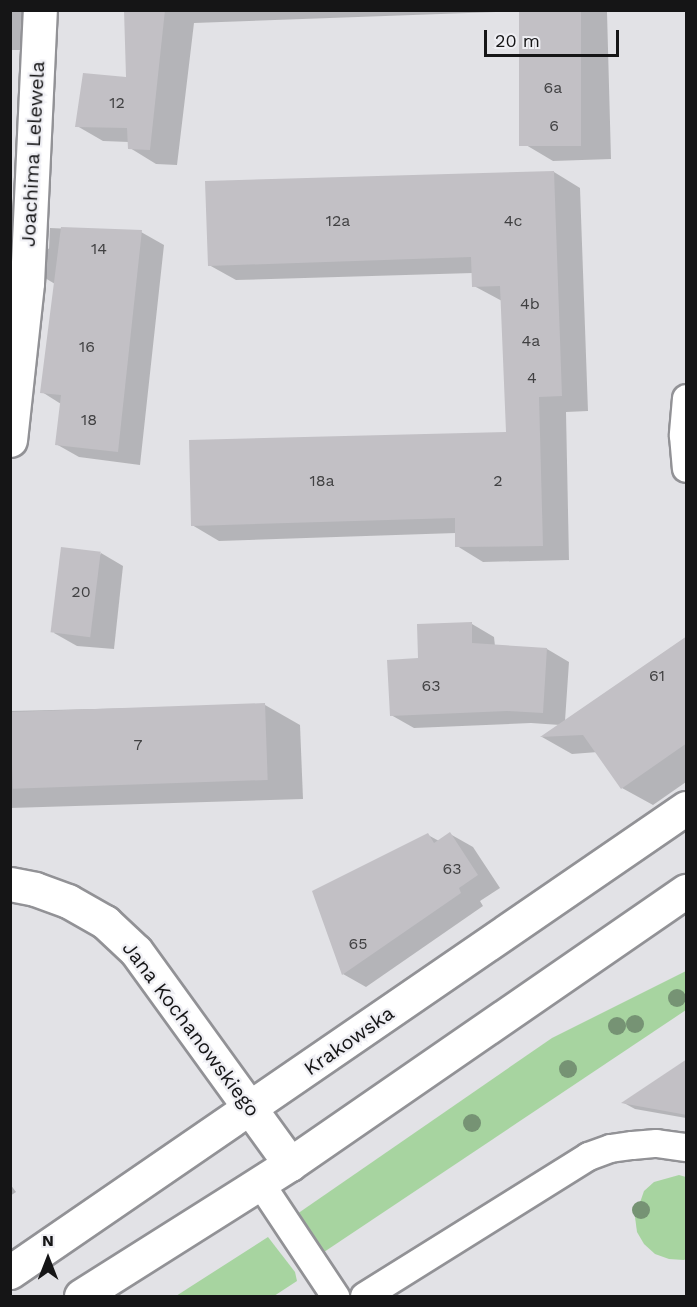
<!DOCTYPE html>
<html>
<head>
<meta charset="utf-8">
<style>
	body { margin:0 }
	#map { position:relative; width:697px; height:1307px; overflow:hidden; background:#e2e2e6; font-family:"Work Sans",sans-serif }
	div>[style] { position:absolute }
	.green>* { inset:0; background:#a7d4a0 }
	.shadow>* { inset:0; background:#0003; transform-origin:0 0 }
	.building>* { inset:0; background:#c2c0c5; transform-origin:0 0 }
	.roads { filter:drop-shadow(2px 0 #929296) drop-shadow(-2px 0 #929296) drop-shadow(0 2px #929296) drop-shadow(0 -2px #929296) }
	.lane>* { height:27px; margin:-13.5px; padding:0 13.5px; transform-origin:13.5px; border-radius:13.5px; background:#fff }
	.street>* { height:33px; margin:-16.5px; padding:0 16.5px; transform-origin:16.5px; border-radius:16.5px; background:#fff }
	.secondary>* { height:33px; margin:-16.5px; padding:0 16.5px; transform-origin:16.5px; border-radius:16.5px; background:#fff }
	.trees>* { width:18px; height:18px; margin:-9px; border-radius:50%; background:#769374 }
	span { translate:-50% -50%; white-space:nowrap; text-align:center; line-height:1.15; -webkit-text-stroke:4.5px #efeff4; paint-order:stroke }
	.number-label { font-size:16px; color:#404042 }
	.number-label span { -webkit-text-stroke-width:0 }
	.street-label { font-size:20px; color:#151516 }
	.frame { position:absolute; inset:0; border:12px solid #151516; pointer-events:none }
	.north { position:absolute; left:18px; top:1229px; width:60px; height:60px; -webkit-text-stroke:4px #efeff4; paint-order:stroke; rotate:0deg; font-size:16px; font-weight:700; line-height:24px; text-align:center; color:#151516 }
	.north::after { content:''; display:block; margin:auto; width:21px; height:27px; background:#151516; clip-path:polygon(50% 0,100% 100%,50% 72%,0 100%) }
	.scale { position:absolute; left:484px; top:30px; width:135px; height:27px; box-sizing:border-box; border:3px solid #151516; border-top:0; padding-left:8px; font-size:18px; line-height:21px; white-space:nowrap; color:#151516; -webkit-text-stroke:4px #efeff4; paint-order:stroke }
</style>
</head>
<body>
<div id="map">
	<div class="green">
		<div style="clip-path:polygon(686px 971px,686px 1010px,324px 1252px,297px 1214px,552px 1038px)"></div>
		<div style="clip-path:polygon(679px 1175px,686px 1177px,686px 1259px,684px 1260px,669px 1259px,655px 1254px,644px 1244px,637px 1232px,635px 1217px,644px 1191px,654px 1182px)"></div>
		<div style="clip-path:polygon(268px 1237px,295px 1272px,297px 1281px,274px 1296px,176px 1296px)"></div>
	</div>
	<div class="shadow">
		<div style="left:10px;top:10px;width:25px;height:40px"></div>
		<div style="clip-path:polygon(125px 10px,663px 10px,663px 11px,607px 12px,611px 159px,553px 161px,526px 145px,521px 11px,194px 23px,177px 165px,156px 164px,130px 148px,129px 142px,103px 141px,77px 126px,127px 78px)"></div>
		<div style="clip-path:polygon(554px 172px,580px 188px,588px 411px,566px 412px,569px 560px,483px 562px,457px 546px,456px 533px,219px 541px,192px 525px,507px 434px,502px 301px,474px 286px,473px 273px,236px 280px,209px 265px)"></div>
		<div style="clip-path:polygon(10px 212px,40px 228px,40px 244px,49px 249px,50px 228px,141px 232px,164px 245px,140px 465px,79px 457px,56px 444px,61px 404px,42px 392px,55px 284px,45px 278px,44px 301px,10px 301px)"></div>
		<div style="clip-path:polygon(101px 553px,123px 566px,114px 649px,77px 646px,54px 633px)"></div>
		<div style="clip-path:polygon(472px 624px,494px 637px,495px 646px,547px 649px,569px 662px,565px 721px,686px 638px,686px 782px,653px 805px,622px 788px,598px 752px,572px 754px,542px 737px,560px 725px,531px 723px,414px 728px,391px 715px,420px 660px)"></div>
		<div style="clip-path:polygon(265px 705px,300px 725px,303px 799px,10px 808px,10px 711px)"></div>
		<div style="clip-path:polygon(450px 834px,473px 847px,500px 888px,480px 901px,483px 906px,366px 987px,343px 974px,428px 835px,439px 841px)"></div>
		<div style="clip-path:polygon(686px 1061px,686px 1118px,635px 1109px,624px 1103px)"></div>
		<div style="clip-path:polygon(10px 1184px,16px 1192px,10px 1196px)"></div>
	</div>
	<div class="building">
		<div style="clip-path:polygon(124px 10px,165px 10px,150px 150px,128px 149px,127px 128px,75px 127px,83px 73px,126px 77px)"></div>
		<div style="left:519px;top:10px;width:62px;height:136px"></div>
		<div style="clip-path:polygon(554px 171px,562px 396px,539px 397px,543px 546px,455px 547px,455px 518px,191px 526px,189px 440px,506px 432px,500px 286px,472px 287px,471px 257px,208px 266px,205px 181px)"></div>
		<div style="clip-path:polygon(61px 227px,142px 230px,118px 452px,55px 445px,61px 395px,40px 393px)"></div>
		<div style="left:61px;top:547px;width:40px;height:86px;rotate:7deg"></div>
		<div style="clip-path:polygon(472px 622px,472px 643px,547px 648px,543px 713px,507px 711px,390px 716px,387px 660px,418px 658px,417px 624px)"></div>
		<div style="clip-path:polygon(687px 636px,687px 743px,621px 789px,583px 735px,540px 737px)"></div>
		<div style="left:265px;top:703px;width:77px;height:255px;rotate:88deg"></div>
		<div style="clip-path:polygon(450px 832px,478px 875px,459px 888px,461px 893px,342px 975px,312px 891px,428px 833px,434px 843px)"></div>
		<div style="clip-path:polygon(687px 1059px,687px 1115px,621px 1103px)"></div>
	</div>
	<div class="roads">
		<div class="lane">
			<div style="left:686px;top:398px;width:37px;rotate:95deg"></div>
			<div style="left:683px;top:435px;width:33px;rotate:85deg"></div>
			<div style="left:260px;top:1183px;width:136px;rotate:56.4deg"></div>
			<div style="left:364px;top:1296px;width:264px;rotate:-32deg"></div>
			<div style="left:588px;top:1156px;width:23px;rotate:-20deg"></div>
			<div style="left:610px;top:1148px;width:22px;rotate:-8deg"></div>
			<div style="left:632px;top:1145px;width:24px;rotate:-5deg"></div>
			<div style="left:656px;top:1143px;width:30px;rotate:8deg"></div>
		</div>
		<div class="street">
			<div style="left:10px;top:440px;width:158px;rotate:-83.8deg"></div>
			<div style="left:27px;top:283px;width:273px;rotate:-87.3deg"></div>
		</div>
		<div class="secondary">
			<div style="left:10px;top:884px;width:25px;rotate:11deg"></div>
			<div style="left:35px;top:889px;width:35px;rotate:20deg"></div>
			<div style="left:68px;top:901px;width:43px;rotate:29.6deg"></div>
			<div style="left:105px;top:922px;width:42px;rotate:43.1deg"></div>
			<div style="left:136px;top:951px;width:263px;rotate:54.1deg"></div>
			<div style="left:10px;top:1272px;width:820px;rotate:-34.47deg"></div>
			<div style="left:81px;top:1296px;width:247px;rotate:-32.3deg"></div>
			<div style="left:290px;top:1164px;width:481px;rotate:-34.6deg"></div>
		</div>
	</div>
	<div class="trees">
		<div style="left:677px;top:998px"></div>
		<div style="left:635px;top:1024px"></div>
		<div style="left:617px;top:1026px"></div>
		<div style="left:568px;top:1069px"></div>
		<div style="left:472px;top:1123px"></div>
		<div style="left:641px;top:1210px"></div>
	</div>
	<div class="number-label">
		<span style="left:553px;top:88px">6a</span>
		<span style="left:117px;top:103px">12</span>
		<span style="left:554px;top:126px">6</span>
		<span style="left:338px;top:221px">12a</span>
		<span style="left:513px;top:221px">4c</span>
		<span style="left:99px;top:249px">14</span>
		<span style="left:530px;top:304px">4b</span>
		<span style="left:531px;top:341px">4a</span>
		<span style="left:87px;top:347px">16</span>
		<span style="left:532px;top:378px">4</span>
		<span style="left:89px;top:420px">18</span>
		<span style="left:322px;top:481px">18a</span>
		<span style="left:498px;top:481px">2</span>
		<span style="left:81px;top:592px">20</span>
		<span style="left:657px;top:676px">61</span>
		<span style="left:431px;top:686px">63</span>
		<span style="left:138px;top:745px">7</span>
		<span style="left:452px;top:869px">63</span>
		<span style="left:358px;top:944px">65</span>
	</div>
	<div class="street-label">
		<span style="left:33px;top:154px;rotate:-87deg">Joachima Lelewela</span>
		<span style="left:191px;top:1029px;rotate:53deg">Jana Kochanowskiego</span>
		<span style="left:349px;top:1041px;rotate:-35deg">Krakowska</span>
	</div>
	<div class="frame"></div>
	<div class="north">N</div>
	<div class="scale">20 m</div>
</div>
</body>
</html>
